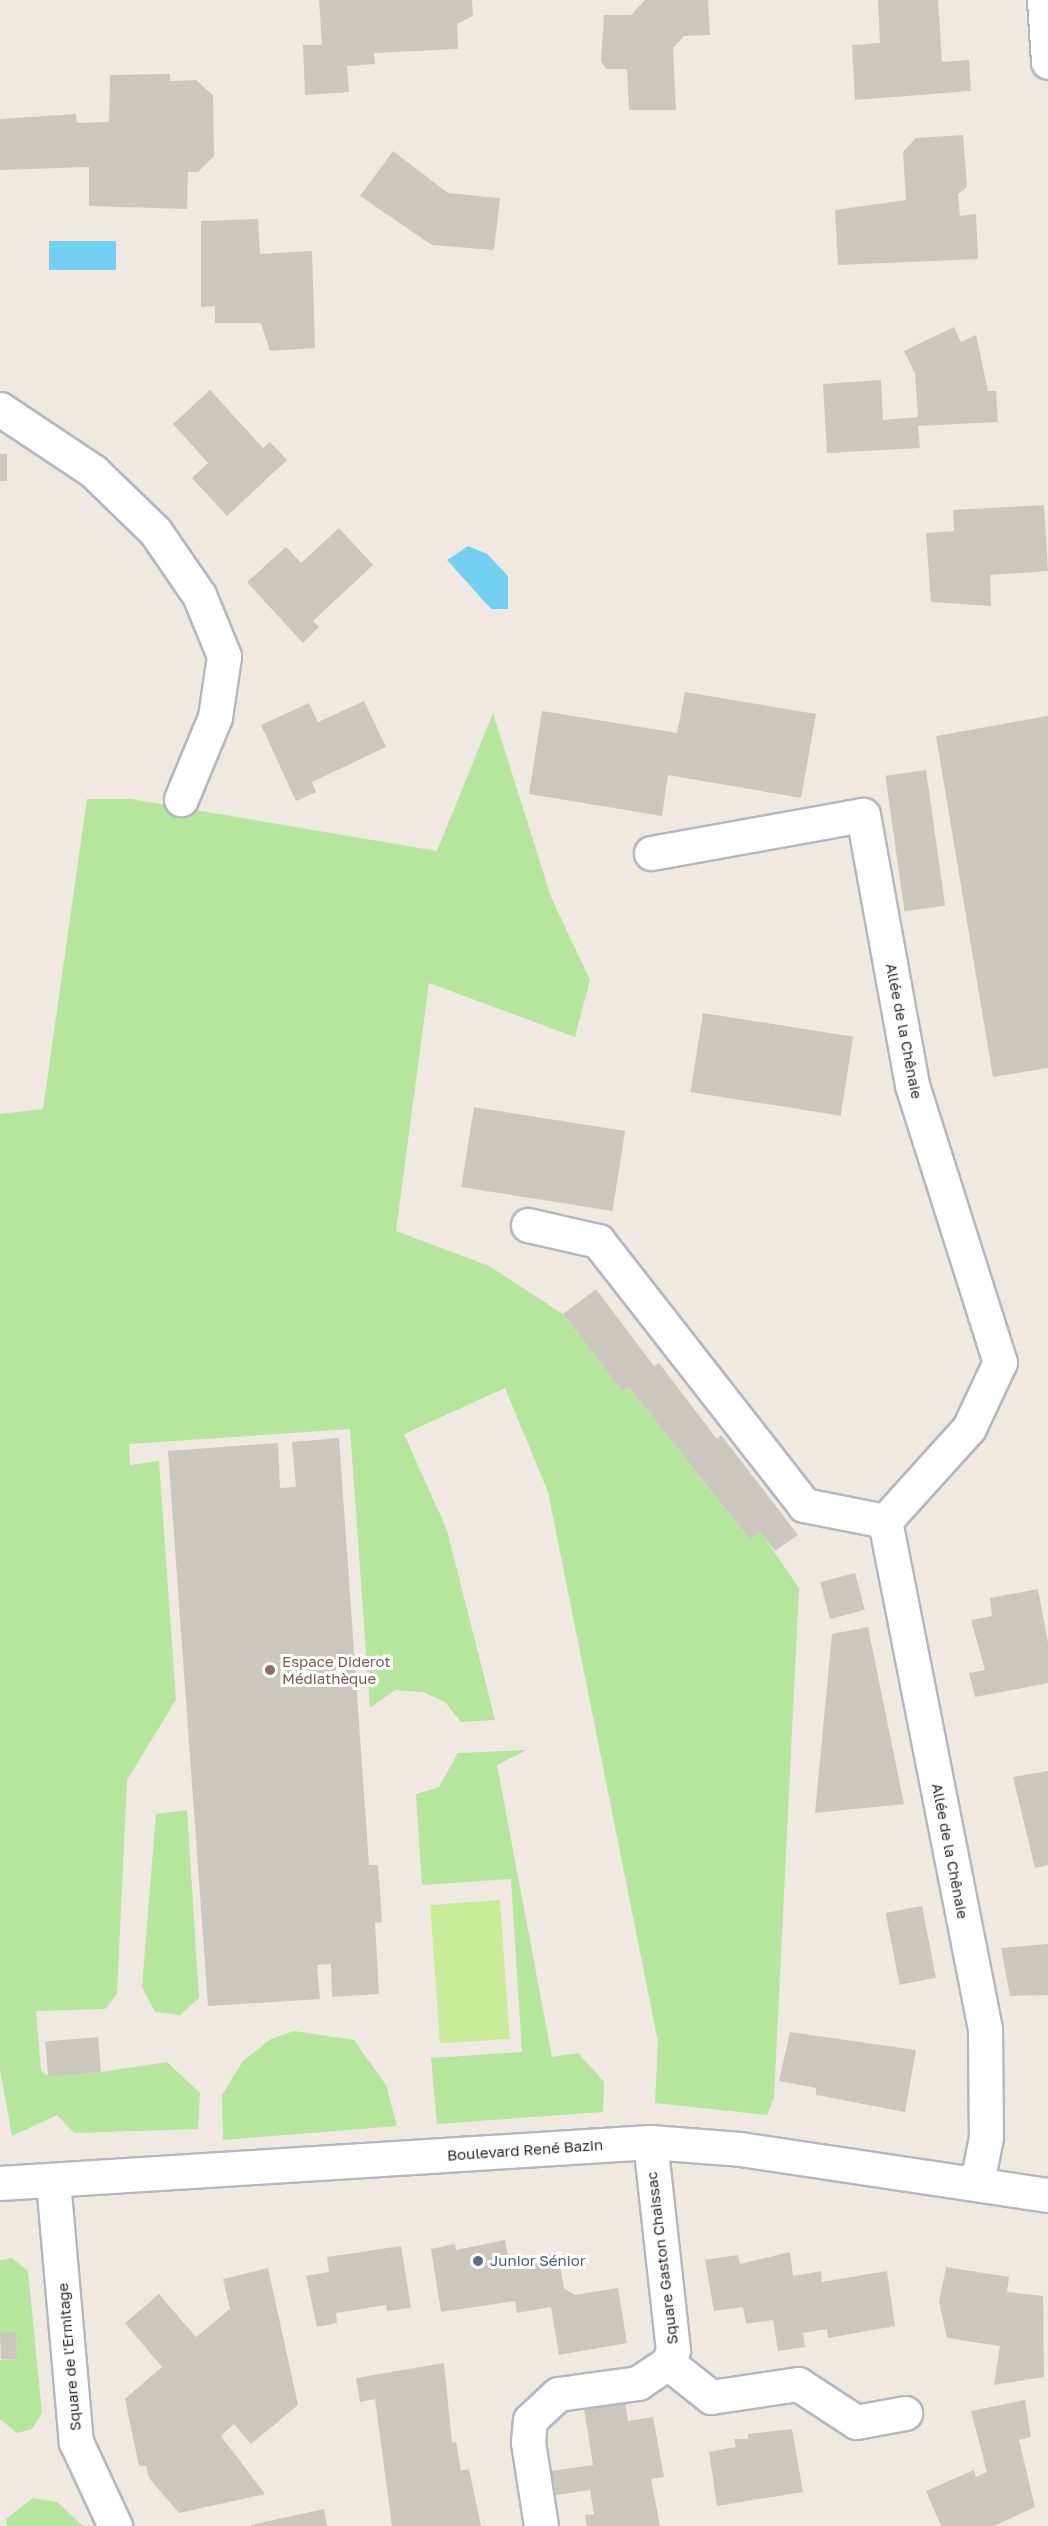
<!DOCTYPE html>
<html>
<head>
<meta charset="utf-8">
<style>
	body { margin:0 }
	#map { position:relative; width:1048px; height:2526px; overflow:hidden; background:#efe9e1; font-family:"Golos Text",sans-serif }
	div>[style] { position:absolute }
	.green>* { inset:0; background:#b6e59e }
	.pitch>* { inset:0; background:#c9ec9a; transform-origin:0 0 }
	.water>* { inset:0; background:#75cff0; transform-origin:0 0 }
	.building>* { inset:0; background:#cbc7bf; transform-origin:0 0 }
	.roads { filter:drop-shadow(2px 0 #b4b7c1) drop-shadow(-2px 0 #b4b7c1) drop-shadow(0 2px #b4b7c1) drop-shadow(0 -2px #b4b7c1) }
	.street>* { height:33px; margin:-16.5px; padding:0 16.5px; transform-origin:16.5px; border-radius:16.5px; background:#fff }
	.secondary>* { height:33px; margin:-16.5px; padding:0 16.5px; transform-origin:16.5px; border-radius:16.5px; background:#fff }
	.dots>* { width:16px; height:16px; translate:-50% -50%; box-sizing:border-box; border:3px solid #fff; border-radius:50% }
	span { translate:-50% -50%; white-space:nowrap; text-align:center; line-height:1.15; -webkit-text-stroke:6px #fff; paint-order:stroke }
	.street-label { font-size:15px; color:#2e2e2e }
	.education-label { font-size:15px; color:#785e54 }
	.left { translate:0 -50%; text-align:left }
	.service-label { font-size:15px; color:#4e5e75 }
</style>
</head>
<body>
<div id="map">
	<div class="green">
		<div style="clip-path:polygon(493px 713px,551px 897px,590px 980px,575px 1037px,429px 983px,396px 1231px,489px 1266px,563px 1314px,622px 1391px,629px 1387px,748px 1538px,760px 1532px,799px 1588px,774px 2098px,767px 2115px,655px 2103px,658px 2042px,548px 1492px,505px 1388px,404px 1434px,447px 1530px,495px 1720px,461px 1722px,445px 1702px,423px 1692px,395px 1690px,370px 1708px,350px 1429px,129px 1444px,130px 1465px,159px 1461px,176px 1700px,127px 1780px,117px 1994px,105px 2009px,36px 2011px,41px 2070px,46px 2075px,101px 2072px,167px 2062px,200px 2093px,198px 2129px,74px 2133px,57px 2115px,12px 2136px,0 2069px,0 1114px,43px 1109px,87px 799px,131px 799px,437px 851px)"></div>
		<div style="clip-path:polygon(527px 1750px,497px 1765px,552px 2057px,578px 2053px,604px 2082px,603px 2112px,437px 2124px,431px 2058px,522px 2052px,511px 1879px,422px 1885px,416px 1794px,439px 1787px,458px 1753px)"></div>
		<div style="clip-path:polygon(187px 1810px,199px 1998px,180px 2015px,155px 2012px,142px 1987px,156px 1814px)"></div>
		<div style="clip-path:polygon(294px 2031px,354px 2040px,386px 2085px,397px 2126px,223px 2140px,222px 2095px,243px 2061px,271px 2039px)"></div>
		<div style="clip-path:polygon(12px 2258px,28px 2271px,42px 2413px,32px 2429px,17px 2433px,0 2419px,0 2360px,17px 2359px,16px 2332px,0 2333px,0 2260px)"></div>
		<div style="clip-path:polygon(33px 2498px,57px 2502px,83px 2526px,7px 2526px,6px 2519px)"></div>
	</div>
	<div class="pitch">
		<div style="left:500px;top:1900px;width:139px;height:70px;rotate:86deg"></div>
	</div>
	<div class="water">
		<div style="left:116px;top:241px;width:29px;height:67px;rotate:90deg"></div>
		<div style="clip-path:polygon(468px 546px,487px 554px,508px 576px,508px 609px,491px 609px,447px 560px)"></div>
	</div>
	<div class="building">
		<div style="clip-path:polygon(319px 0,472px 0,473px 16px,457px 24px,458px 49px,374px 53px,375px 64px,347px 66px,349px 92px,305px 95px,303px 45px,322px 45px)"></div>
		<div style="clip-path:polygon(645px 0,708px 0,710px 35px,684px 36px,673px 48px,676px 110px,629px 110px,627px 69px,606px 69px,601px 61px,604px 15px,631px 15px)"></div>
		<div style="clip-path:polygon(878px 0,938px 0,942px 62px,969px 60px,971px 91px,855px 100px,852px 45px,880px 43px)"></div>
		<div style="clip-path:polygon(170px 74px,170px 81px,196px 80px,213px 95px,214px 156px,198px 172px,188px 172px,187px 209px,89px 206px,89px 167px,0 170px,0 119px,76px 114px,77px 123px,109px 122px,110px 75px)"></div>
		<div style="clip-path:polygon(963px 135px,967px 187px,958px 194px,960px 216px,976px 214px,978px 259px,838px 265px,835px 210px,906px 200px,903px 152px,916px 138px)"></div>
		<div style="clip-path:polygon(393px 151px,448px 193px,500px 198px,494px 250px,432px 245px,360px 196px)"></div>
		<div style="clip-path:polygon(258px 219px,260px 254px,312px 251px,315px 348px,270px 351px,261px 323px,215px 323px,215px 306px,201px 307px,201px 221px)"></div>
		<div style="clip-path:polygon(954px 327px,961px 342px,976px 335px,988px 391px,996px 391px,998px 422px,918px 426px,920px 448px,827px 453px,823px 384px,881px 380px,883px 420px,918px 417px,915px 373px,904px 351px)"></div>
		<div style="clip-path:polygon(210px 390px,263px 448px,270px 442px,287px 460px,227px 516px,192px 478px,208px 463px,173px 424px)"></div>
		<div style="left:7px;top:454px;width:27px;height:7px;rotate:90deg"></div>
		<div style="clip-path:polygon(1044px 505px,1048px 571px,990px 575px,991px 606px,931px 602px,926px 533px,954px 531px,953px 510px)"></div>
		<div style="clip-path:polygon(339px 528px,373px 565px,313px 621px,319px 627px,303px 643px,247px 582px,286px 547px,301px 563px)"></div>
		<div style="clip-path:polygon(685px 692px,816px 714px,801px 798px,668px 775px,662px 816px,529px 794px,542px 711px,677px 733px)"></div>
		<div style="clip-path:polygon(364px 701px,386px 747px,312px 782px,316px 792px,296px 801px,261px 725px,309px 703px,318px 722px)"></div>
		<div style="clip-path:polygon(1048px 716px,1048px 1068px,993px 1077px,936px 736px)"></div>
		<div style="left:926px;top:770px;width:137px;height:41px;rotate:82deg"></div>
		<div style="left:703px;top:1013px;width:152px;height:80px;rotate:9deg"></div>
		<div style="left:474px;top:1107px;width:153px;height:81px;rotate:9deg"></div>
		<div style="clip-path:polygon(596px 1289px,654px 1366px,659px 1363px,717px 1439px,721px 1435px,798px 1535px,775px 1551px,760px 1532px,749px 1539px,629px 1387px,622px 1391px,563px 1314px)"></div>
		<div style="clip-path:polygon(339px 1438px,369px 1865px,378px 1865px,382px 1922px,375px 1923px,379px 1994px,332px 1997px,331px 1964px,317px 1965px,320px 1999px,208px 2006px,168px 1451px,278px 1443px,280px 1488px,296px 1487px,292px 1442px)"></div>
		<div style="left:855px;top:1573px;width:38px;height:36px;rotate:75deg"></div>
		<div style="clip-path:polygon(1038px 1589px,1048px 1643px,1048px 1683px,975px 1697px,969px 1673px,985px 1670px,971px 1620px,992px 1616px,990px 1598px)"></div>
		<div style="clip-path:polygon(868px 1627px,904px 1804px,815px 1813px,832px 1634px)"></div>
		<div style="clip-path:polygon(1048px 1771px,1048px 1865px,1035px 1868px,1013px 1777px)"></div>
		<div style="left:922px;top:1906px;width:73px;height:37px;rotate:79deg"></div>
		<div style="clip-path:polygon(1048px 1944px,1048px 1995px,1010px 1996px,1001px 1948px)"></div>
		<div style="clip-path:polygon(790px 2032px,916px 2050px,905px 2112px,816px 2095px,816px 2088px,779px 2081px)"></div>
		<div style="left:98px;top:2037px;width:35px;height:53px;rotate:85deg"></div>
		<div style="clip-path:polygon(505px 2240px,509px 2261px,558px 2253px,564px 2288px,575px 2295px,618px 2288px,627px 2343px,559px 2355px,551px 2307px,517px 2313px,515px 2301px,441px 2312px,431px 2249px,455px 2244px,456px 2250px)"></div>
		<div style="clip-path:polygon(401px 2246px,411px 2308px,387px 2311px,386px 2305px,336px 2313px,337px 2323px,317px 2327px,306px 2276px,329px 2272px,327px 2257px)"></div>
		<div style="clip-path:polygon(790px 2252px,793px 2276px,821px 2271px,822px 2282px,887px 2271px,895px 2326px,828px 2338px,827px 2329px,803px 2333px,805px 2347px,778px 2351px,773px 2320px,746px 2324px,743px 2307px,714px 2311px,705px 2260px,738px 2255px,740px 2264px)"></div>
		<div style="clip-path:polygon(946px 2267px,1009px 2277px,1007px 2292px,1043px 2296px,1044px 2377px,994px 2385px,1000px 2346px,947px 2338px,939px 2302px)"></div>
		<div style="clip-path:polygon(268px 2268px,298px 2405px,251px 2444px,234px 2424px,221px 2436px,265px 2494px,179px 2513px,149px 2478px,146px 2466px,139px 2466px,125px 2399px,162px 2367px,125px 2323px,159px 2294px,196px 2337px,230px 2309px,223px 2279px)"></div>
		<div style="left:16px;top:2332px;width:27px;height:16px;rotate:88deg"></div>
		<div style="clip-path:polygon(444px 2363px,452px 2443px,456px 2442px,461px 2471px,469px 2469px,481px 2526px,392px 2526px,375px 2399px,360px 2402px,356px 2378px)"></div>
		<div style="clip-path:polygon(1025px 2400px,1031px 2437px,1019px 2440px,1035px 2507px,994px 2526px,941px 2526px,926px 2491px,974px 2470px,976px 2477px,987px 2472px,971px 2411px)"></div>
		<div style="clip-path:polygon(625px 2402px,628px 2421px,653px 2417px,664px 2477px,651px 2479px,660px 2526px,587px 2526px,585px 2515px,594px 2514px,590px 2490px,556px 2495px,551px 2471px,593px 2465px,584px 2409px)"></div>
		<div style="clip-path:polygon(792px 2429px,803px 2492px,717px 2506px,709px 2452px,736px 2447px,734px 2439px,748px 2439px,748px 2434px)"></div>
		<div style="clip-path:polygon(324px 2509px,327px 2526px,251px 2526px,251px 2525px)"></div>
	</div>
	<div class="roads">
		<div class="street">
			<div style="left:1044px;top:0;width:62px;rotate:86.3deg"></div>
			<div style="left:0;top:409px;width:112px;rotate:33.7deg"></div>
			<div style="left:93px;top:471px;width:86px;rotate:44.1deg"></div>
			<div style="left:155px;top:531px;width:78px;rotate:55.5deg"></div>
			<div style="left:199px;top:595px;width:66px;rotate:67.7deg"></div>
			<div style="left:224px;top:656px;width:62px;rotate:98.4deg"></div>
			<div style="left:215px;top:717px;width:89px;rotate:112.5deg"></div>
			<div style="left:651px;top:853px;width:215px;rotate:-10.2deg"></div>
			<div style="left:863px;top:815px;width:274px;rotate:79.7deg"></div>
			<div style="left:912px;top:1085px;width:291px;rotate:72.4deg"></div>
			<div style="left:1000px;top:1362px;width:73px;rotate:115.2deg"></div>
			<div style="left:969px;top:1428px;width:125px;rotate:132.1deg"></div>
			<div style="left:885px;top:1521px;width:518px;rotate:78.86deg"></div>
			<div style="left:985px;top:2029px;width:108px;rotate:89.5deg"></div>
			<div style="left:986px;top:2137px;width:47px;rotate:101.1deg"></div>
			<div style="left:528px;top:1225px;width:72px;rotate:12.9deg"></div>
			<div style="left:598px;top:1241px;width:335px;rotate:52deg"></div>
			<div style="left:804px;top:1505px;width:83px;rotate:11.2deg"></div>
			<div style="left:53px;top:2181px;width:262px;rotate:85deg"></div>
			<div style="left:76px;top:2442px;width:93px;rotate:65.1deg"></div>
			<div style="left:668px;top:2363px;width:55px;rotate:38.3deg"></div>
			<div style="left:711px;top:2397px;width:88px;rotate:-8.5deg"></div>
			<div style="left:798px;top:2384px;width:69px;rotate:33.2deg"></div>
			<div style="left:856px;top:2422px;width:50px;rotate:-10.4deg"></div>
			<div style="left:541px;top:2526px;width:85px;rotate:-98.8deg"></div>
			<div style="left:528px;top:2442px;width:22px;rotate:-85deg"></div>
			<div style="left:530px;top:2420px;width:38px;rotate:-43deg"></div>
			<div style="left:558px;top:2394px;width:81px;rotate:-7.8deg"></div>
			<div style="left:638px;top:2383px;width:36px;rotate:-34deg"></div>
			<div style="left:668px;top:2363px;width:14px;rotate:-69deg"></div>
			<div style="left:673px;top:2350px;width:209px;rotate:-96.3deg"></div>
		</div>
		<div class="secondary">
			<div style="left:0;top:2183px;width:651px;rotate:-3.61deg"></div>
			<div style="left:650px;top:2142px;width:90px;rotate:4.4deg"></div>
			<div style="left:740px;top:2149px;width:311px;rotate:8.5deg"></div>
		</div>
	</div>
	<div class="dots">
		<div style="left:270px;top:1670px;background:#8d6e63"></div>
		<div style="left:478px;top:2261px;background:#5c6f8a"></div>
	</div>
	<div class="street-label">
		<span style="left:904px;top:1031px;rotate:79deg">Allée de la Chênaie</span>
		<span style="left:950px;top:1851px;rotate:79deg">Allée de la Chênaie</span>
		<span style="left:525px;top:2150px;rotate:-4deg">Boulevard René Bazin</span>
		<span style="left:662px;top:2258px;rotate:-97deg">Square Gaston Chaissac</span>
		<span style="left:69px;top:2357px;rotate:-95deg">Square de l'Ermitage</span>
	</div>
	<div class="education-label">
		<span class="left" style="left:282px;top:1670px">Espace Diderot<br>Médiathèque</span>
	</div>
	<div class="service-label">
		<span class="left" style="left:490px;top:2261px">Junior Sénior</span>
	</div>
</div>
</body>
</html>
